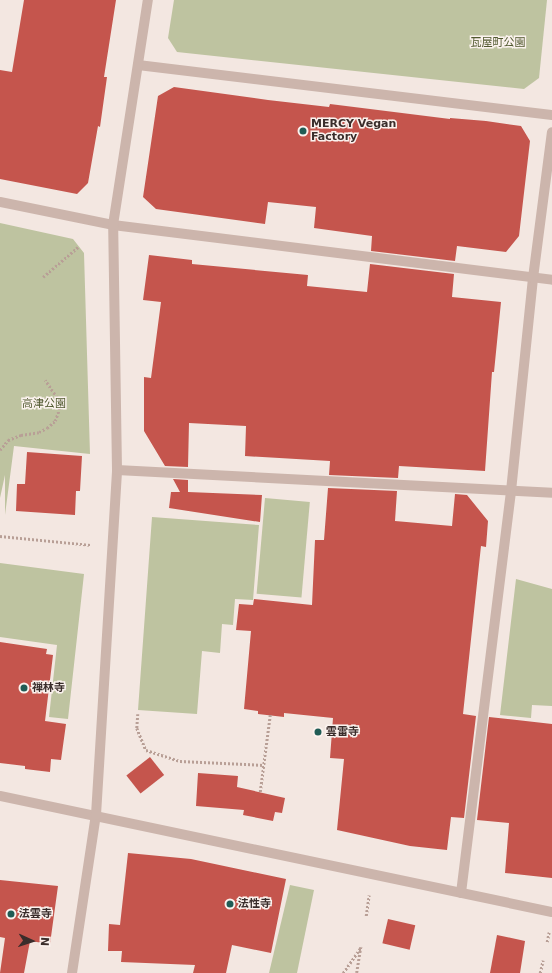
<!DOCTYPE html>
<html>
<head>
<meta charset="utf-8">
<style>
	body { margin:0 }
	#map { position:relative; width:552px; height:973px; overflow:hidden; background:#f3e7e1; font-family:"DejaVu Sans","Noto Sans JP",sans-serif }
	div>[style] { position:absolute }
	.green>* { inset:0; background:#bec3a0; transform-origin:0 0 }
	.building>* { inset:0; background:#c5554d; transform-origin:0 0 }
	.path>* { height:2.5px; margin-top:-1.25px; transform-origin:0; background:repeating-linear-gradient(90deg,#b89f96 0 2px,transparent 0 4px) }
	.minor>* { height:10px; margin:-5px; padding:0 5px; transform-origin:5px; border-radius:5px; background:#ccb5ac }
	.dots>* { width:11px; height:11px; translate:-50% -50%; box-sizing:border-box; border:2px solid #fbf2ee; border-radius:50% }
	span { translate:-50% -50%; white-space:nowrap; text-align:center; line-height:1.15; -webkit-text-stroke:3px #fbf2ee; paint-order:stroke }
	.park-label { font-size:11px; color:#51592f }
	.poi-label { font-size:11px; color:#3a2d2b; font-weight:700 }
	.left { translate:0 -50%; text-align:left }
	.north { position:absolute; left:12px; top:921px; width:40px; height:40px; -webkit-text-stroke:3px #fbf2ee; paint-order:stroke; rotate:93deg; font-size:11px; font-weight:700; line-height:16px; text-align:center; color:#3a2d2b }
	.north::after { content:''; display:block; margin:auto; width:14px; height:18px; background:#3a2d2b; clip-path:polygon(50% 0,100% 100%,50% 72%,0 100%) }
</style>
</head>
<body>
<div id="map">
	<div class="green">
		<div style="clip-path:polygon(174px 0,547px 0,539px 78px,524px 89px,177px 52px,168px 38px)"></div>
		<div style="clip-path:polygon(0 223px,73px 239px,84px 253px,90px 454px,14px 446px,5px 515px,5px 475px,0 498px)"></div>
		<div style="left:265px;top:498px;width:45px;height:96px;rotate:5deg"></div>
		<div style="clip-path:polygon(152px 517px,259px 525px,253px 600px,235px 599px,233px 625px,222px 624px,220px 653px,202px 651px,197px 714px,138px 710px)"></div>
		<div style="clip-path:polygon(0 563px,84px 574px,68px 719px,49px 717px,57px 645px,0 637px)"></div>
		<div style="clip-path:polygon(516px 579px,552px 589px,552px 706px,532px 705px,531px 718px,500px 715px)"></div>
		<div style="clip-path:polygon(290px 885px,314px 890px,297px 973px,269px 973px)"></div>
	</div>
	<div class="building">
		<div style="clip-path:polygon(24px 0,116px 0,104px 77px,107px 77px,100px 127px,98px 126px,88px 183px,77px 194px,0 179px,0 70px,12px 72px)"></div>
		<div style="clip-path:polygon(174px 87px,268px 100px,329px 107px,330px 104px,450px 119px,450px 118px,486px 121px,521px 126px,530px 141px,519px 236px,506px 252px,457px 246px,455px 261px,371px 251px,372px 236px,314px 228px,316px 207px,268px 202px,265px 224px,156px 209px,143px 197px,158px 96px)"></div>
		<div style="clip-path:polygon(149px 255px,192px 260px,192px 264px,308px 275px,307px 286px,367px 292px,370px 264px,454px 274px,452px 297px,501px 302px,494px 372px,492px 372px,485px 471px,399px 466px,398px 478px,329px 475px,330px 461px,245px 456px,246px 426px,189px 423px,188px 467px,165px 466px,144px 431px,144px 377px,151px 378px,161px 302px,143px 300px)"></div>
		<div style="clip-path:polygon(27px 452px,82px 456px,80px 491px,76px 491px,75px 515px,16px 511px,17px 484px,25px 484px)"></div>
		<div style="clip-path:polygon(173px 479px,188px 480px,188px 492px,262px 495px,260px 522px,169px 508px,171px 492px,180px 492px)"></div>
		<div style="clip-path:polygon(328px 488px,397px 491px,395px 521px,452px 526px,455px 494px,467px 495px,488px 521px,486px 547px,481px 546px,463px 714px,476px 716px,464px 818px,451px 817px,447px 850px,410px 846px,337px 830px,344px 759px,330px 758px,333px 718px,284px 713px,284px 717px,258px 714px,258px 711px,244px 709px,251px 631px,236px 630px,239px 604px,253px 605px,254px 599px,312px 605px,315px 540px,324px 540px)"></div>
		<div style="clip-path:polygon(0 642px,47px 649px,46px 654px,53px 655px,45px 721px,66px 724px,61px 760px,51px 759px,50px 772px,25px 769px,25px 766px,0 763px)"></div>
		<div style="clip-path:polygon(489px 717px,552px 724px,552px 878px,505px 873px,509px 823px,477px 820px)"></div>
		<div style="left:150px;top:757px;width:23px;height:30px;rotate:52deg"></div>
		<div style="clip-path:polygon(198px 773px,238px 776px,237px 787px,285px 798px,282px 813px,275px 812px,273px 821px,243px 815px,244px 810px,196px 806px)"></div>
		<div style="clip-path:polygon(128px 853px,191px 859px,286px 879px,271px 953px,232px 945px,226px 973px,193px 973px,195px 965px,121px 962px,122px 951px,108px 951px,109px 924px,120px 925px)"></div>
		<div style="clip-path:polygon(0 880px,58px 886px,50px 944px,30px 941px,24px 973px,0 973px,5px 938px,0 937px)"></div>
		<div style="left:388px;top:919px;width:28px;height:25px;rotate:13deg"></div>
		<div style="clip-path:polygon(497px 935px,525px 941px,520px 973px,490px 973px)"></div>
	</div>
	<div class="path">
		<div style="left:43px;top:277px;width:46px;rotate:-40.6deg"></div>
		<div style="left:0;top:450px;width:13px;rotate:-51deg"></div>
		<div style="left:8px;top:440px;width:14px;rotate:-21deg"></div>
		<div style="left:21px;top:435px;width:18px;rotate:-9deg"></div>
		<div style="left:39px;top:432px;width:9px;rotate:-27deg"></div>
		<div style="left:47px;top:428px;width:11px;rotate:-41deg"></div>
		<div style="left:55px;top:421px;width:12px;rotate:-70deg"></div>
		<div style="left:59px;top:410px;width:9px;rotate:-90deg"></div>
		<div style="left:59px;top:401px;width:25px;rotate:-124deg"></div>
		<div style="left:0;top:536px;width:91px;rotate:5.6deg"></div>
		<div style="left:138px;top:714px;width:14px;rotate:94deg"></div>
		<div style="left:137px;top:728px;width:24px;rotate:68deg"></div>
		<div style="left:146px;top:750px;width:36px;rotate:18deg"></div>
		<div style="left:180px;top:761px;width:84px;rotate:2.7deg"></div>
		<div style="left:260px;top:792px;width:78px;rotate:-82.6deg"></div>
		<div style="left:366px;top:916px;width:21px;rotate:-82deg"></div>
		<div style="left:547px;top:942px;width:10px;rotate:-79deg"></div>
		<div style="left:343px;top:973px;width:32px;rotate:-55deg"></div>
		<div style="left:361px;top:947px;width:26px;rotate:99deg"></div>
		<div style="left:540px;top:973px;width:13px;rotate:-77deg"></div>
	</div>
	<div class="minor">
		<div style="left:138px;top:65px;width:417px;rotate:6.9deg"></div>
		<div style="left:0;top:202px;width:115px;rotate:11.5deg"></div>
		<div style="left:113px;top:225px;width:442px;rotate:7.1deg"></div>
		<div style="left:117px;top:470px;width:436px;rotate:3deg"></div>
		<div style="left:0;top:796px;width:564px;rotate:11.87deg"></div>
		<div style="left:461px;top:893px;width:405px;rotate:-82.9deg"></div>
		<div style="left:511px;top:491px;width:214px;rotate:-84.1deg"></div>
		<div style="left:533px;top:278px;width:147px;rotate:-82.6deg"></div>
		<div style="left:72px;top:973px;width:160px;rotate:-81.4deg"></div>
		<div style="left:96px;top:815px;width:346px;rotate:-86.5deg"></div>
		<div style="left:117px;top:470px;width:245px;rotate:-90.9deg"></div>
		<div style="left:113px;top:225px;width:228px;rotate:-81.2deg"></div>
	</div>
	<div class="dots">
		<div style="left:303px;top:131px;background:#205c55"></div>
		<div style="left:24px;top:688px;background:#205c55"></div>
		<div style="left:318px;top:732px;background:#205c55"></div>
		<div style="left:230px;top:904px;background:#205c55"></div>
		<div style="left:11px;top:914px;background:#205c55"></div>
	</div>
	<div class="park-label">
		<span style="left:498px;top:43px">瓦屋町公園</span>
		<span style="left:44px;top:404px">高津公園</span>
	</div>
	<div class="poi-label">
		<span class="left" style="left:311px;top:131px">MERCY Vegan<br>Factory</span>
		<span class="left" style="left:32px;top:688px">禅林寺</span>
		<span class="left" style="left:326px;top:732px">雲雷寺</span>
		<span class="left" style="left:238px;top:904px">法性寺</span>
		<span class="left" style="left:19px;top:914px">法雲寺</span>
	</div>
	<div class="north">N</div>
</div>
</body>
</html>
